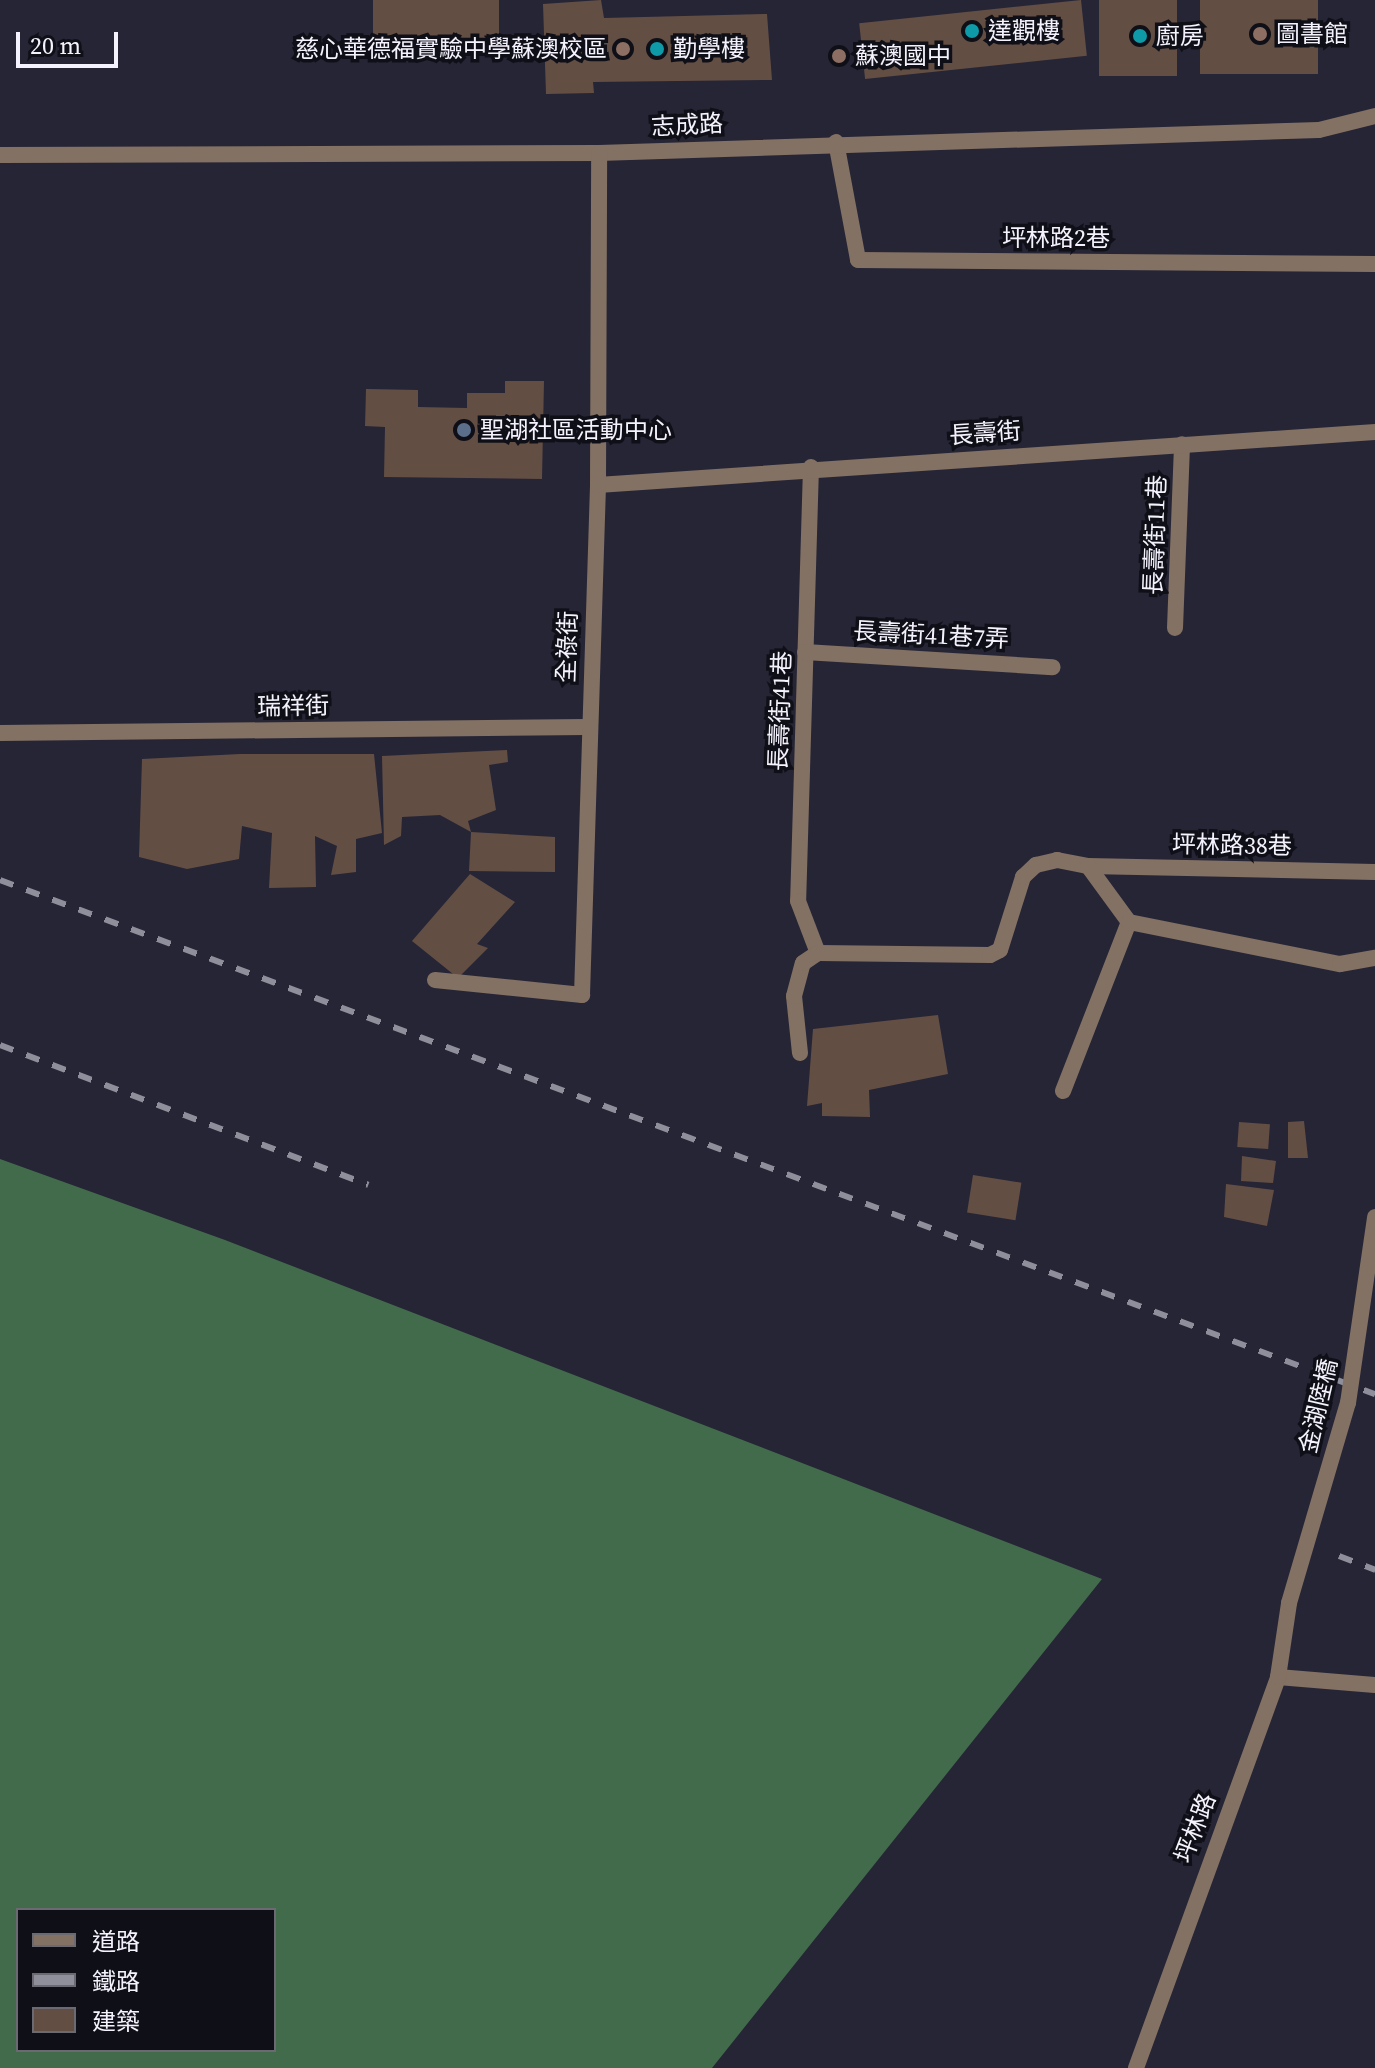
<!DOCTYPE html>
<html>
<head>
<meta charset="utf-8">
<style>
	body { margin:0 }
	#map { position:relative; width:1375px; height:2068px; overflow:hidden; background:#262536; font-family:"Source Serif 4","Noto Sans TC",serif }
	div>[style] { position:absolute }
	.forest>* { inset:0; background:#426b4b }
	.building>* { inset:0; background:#634e44; transform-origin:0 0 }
	.lane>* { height:16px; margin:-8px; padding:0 8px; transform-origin:8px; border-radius:8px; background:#837163 }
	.street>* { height:16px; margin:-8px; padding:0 8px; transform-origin:8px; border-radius:8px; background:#837163 }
	.rail>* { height:6px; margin-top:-3px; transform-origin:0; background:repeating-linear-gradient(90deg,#8f8e9b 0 14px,transparent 0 28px) }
	.street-bridge>* { height:16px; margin:-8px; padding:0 8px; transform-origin:8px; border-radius:8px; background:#837163 }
	.dots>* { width:22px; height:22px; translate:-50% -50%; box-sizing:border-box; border:4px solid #0f0f17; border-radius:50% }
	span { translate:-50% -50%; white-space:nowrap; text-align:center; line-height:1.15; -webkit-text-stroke:7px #0f0f17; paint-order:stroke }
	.poi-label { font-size:24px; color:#f4f3fd }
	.left { translate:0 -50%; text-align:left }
	.right { translate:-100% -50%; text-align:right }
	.street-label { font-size:24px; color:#f4f3fd }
	.legend { position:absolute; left:16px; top:1908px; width:260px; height:144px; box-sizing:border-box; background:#0f0f17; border:2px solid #6b6a73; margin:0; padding:10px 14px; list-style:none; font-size:24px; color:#f4f3fd }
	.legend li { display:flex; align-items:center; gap:16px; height:40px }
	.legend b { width:40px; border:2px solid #6b6a73 }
	.scale { position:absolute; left:16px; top:32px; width:102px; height:36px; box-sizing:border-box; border:4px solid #f4f3fd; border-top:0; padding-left:10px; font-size:24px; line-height:28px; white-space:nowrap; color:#f4f3fd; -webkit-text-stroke:6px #0f0f17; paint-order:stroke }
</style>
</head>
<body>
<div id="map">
	<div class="forest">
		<div style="clip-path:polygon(evenodd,0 1159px,225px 1240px,1102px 1579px,712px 2068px,0 2068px,0 1159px,18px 1910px,274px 1910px,274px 2050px,18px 2050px,18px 1910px)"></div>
	</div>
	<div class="building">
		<div style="left:373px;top:0;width:126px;height:53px"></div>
		<div style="clip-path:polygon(601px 0,604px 18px,767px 14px,772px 80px,593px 82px,594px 93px,546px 94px,543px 4px)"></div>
		<div style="left:1081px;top:0;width:56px;height:223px;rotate:84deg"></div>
		<div style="left:1099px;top:0;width:78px;height:76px"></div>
		<div style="left:1200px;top:0;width:118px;height:74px"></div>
		<div style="clip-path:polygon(505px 381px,544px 381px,542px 479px,384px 477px,385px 427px,365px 426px,366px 389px,418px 390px,418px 407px,467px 408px,467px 393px,505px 393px)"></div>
		<div style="clip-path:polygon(507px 750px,508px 762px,489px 765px,496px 810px,468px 821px,471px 832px,555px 837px,555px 872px,469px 871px,471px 832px,440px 815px,402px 817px,401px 836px,384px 845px,382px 756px)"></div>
		<div style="clip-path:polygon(240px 754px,374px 754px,382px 833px,356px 839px,356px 872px,331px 875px,337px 846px,315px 836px,316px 887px,269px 888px,272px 833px,242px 826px,239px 859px,187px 869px,139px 857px,142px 759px)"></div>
		<div style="clip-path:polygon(470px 874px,515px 902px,477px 944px,488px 948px,458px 978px,412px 941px)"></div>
		<div style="clip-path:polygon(938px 1015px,948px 1074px,869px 1090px,870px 1117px,822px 1116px,822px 1103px,807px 1106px,813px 1029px)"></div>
		<div style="clip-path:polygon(1304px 1121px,1308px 1158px,1288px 1158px,1288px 1122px)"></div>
		<div style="left:1239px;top:1122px;width:31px;height:25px;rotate:4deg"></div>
		<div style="clip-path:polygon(1242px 1156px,1276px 1161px,1273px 1183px,1241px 1181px)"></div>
		<div style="left:973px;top:1175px;width:49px;height:38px;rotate:9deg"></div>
		<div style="clip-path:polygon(1226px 1184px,1274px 1190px,1267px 1226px,1224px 1217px)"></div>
	</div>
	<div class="lane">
		<div style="left:836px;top:142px;width:120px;rotate:79.4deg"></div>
		<div style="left:858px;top:260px;width:517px;rotate:0.44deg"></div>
		<div style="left:811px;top:467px;width:434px;rotate:91.7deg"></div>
		<div style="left:798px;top:901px;width:56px;rotate:69deg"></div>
		<div style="left:1175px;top:628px;width:184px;rotate:-87.8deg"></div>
		<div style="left:805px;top:652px;width:248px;rotate:3.5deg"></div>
		<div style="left:1088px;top:866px;width:287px;rotate:1.2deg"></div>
		<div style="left:1063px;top:1091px;width:181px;rotate:-68.7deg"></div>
	</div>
	<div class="street">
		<div style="left:0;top:155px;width:599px;rotate:-0.19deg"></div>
		<div style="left:599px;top:153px;width:720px;rotate:-1.83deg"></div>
		<div style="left:1319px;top:130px;width:58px;rotate:-14deg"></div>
		<div style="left:598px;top:485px;width:779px;rotate:-3.9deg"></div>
		<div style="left:0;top:733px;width:587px;rotate:-0.59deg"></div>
		<div style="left:435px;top:980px;width:148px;rotate:5.8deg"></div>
		<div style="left:582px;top:995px;width:510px;rotate:-88.2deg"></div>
		<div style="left:598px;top:485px;width:332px;rotate:-89.8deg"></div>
		<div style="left:800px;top:1053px;width:57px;rotate:-96deg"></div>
		<div style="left:794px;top:996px;width:34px;rotate:-75deg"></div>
		<div style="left:803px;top:963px;width:18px;rotate:-34deg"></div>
		<div style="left:818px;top:953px;width:172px;rotate:0.7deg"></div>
		<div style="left:990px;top:955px;width:11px;rotate:-27deg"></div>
		<div style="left:1000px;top:950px;width:77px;rotate:-72.5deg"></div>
		<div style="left:1023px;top:877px;width:18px;rotate:-43deg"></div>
		<div style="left:1036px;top:865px;width:22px;rotate:-13deg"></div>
		<div style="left:1057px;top:860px;width:32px;rotate:11deg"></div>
		<div style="left:1088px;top:866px;width:69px;rotate:53.8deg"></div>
		<div style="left:1129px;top:922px;width:215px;rotate:11.3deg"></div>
		<div style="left:1340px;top:964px;width:36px;rotate:-10deg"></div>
		<div style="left:1278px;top:1677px;width:97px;rotate:4.7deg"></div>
		<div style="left:1136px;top:2068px;width:416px;rotate:-70deg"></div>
		<div style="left:1278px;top:1677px;width:75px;rotate:-81.5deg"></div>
	</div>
	<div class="rail">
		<div style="left:0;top:880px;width:1468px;rotate:20.5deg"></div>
		<div style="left:0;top:1045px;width:394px;rotate:20.8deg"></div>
		<div style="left:1339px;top:1556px;width:39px;rotate:21deg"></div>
	</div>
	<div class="street-bridge">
		<div style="left:1289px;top:1603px;width:209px;rotate:-73.6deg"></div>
		<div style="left:1348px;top:1403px;width:188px;rotate:-81.7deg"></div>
	</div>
	<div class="dots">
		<div style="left:972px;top:31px;background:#0f9aa8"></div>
		<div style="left:1260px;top:34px;background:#8d6e63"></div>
		<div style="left:1140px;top:36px;background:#0f9aa8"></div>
		<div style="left:623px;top:49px;background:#8d6e63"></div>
		<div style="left:657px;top:49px;background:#0f9aa8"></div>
		<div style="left:839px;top:56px;background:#8d6e63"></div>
		<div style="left:464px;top:430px;background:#5c6f8a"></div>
	</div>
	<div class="poi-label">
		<span class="left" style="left:988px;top:31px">達觀樓</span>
		<span class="left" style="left:1276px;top:34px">圖書館</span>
		<span class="left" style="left:1156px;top:36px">廚房</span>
		<span class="right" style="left:607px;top:49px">慈心華德福實驗中學蘇澳校區</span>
		<span class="left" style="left:673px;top:49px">勤學樓</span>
		<span class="left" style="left:855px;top:56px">蘇澳國中</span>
		<span class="left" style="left:480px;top:430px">聖湖社區活動中心</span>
	</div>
	<div class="street-label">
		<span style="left:687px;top:125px;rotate:-3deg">志成路</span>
		<span style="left:1056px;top:238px">坪林路2巷</span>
		<span style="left:985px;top:433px;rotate:-4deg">長壽街</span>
		<span style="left:1155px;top:535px;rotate:-88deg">長壽街11巷</span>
		<span style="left:931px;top:635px;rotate:3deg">長壽街41巷7弄</span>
		<span style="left:567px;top:647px;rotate:-88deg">全祿街</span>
		<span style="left:293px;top:706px;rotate:-1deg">瑞祥街</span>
		<span style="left:780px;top:711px;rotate:-88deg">長壽街41巷</span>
		<span style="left:1232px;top:845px;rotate:1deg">坪林路38巷</span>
		<span style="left:1318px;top:1406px;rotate:-77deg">金湖陸橋</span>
		<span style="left:1195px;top:1828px;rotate:-69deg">坪林路</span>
	</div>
	<ul class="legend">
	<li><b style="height:10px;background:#837163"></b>道路</li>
	<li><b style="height:10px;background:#8f8e9b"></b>鐵路</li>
	<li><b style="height:22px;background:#634e44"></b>建築</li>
	</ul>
	<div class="scale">20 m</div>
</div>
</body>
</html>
